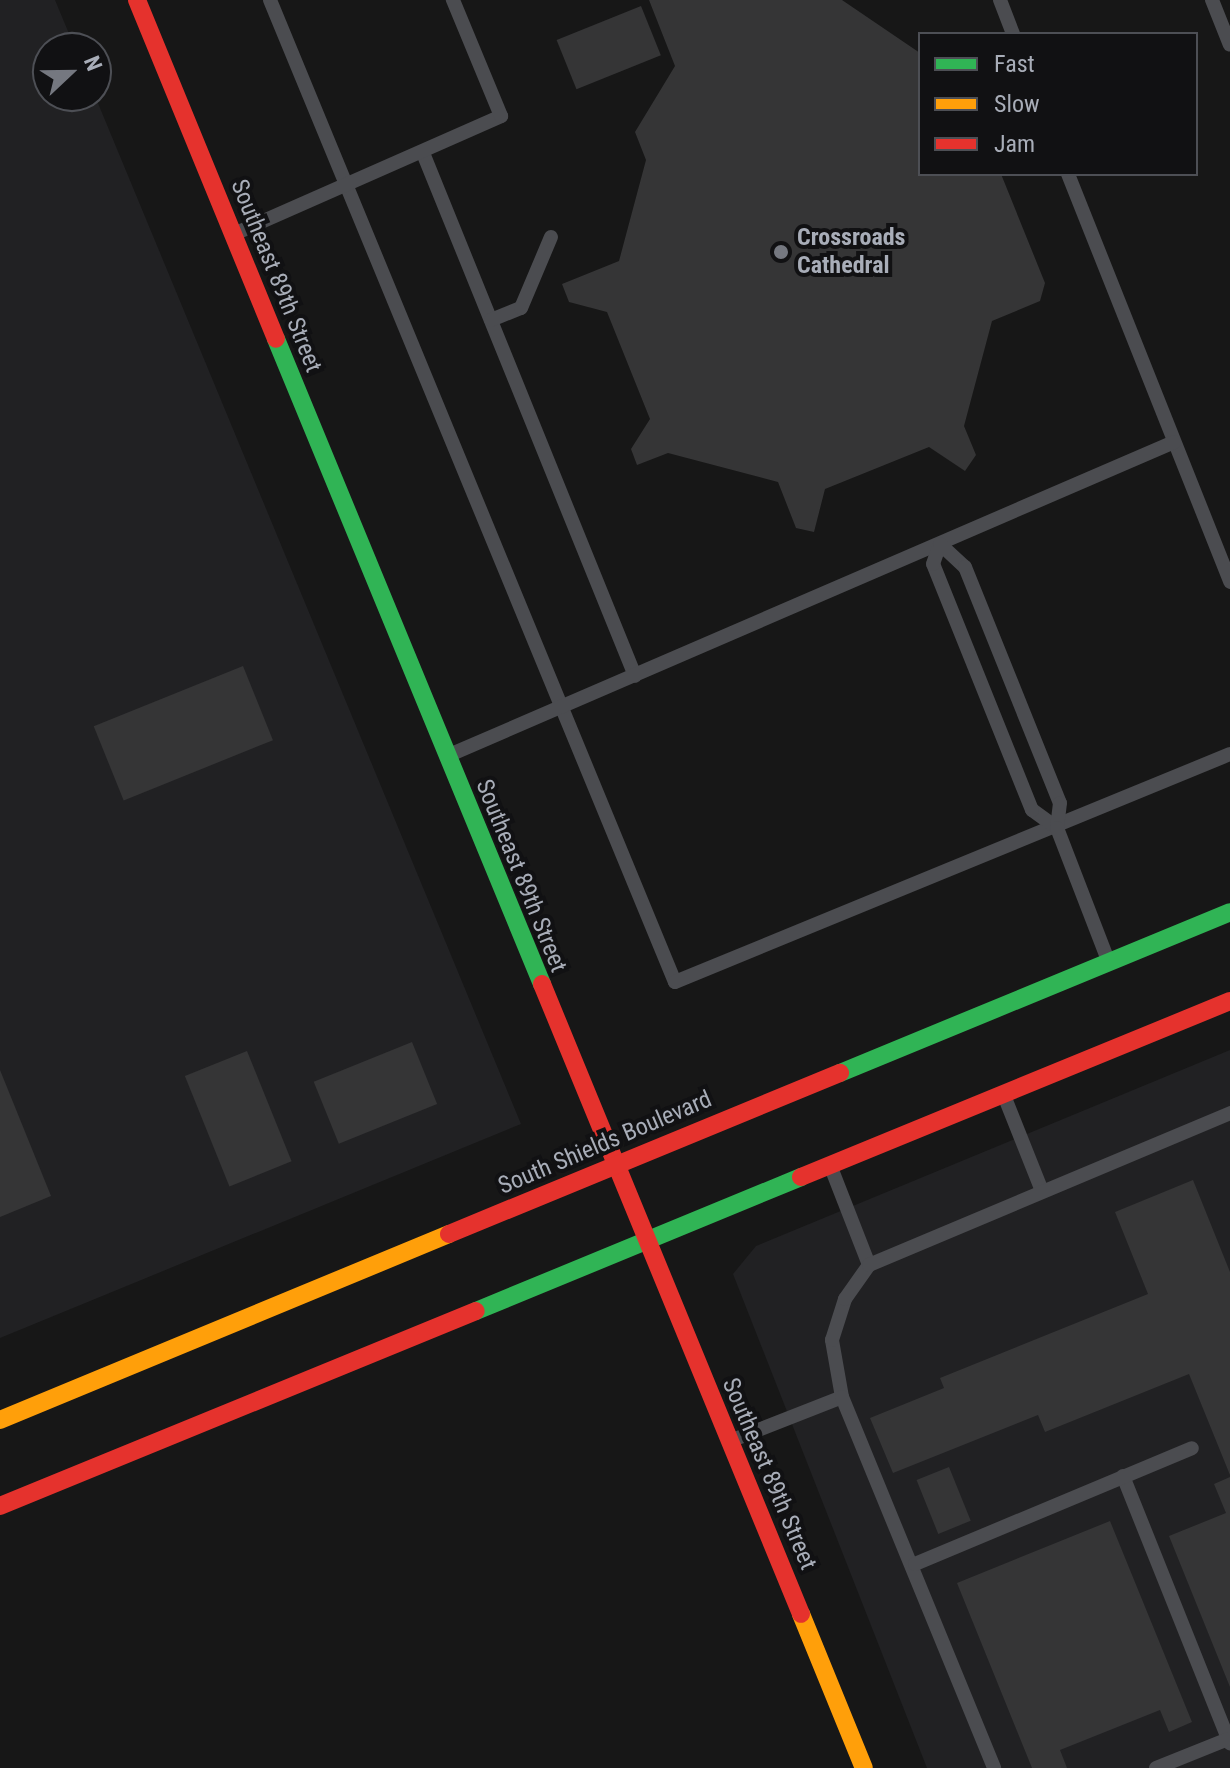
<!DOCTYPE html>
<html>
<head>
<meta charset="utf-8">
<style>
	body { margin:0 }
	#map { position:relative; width:1230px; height:1768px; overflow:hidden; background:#171717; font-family:"Roboto Condensed",sans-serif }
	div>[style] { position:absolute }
	.built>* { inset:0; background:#212123 }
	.building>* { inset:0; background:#353536; transform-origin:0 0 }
	.lane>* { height:14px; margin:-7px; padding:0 7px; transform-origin:7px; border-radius:7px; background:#4b4c50 }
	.fast>* { height:18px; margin:-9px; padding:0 9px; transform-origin:9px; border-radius:9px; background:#30b455 }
	.slow>* { height:18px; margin:-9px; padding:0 9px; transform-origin:9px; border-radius:9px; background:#ff9f0a }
	.jam>* { height:18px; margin:-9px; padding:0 9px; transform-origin:9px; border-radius:9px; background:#e5322d }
	.dots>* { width:22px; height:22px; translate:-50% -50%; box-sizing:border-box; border:4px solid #111113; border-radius:50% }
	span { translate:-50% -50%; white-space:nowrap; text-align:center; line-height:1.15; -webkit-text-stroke:8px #111113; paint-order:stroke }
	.poi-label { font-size:24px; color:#a8adb8; font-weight:700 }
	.left { translate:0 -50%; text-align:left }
	.street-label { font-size:24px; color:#a8adb8 }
	.legend { position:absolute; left:918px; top:32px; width:280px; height:144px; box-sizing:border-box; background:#111113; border:2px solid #4d4f55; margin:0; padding:10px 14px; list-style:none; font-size:24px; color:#a8adb8 }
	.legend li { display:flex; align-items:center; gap:16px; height:40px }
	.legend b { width:40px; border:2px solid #4d4f55 }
	.north { position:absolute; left:32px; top:32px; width:80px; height:80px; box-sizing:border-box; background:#111113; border:2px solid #4d4f55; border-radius:50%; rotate:68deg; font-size:22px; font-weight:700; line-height:32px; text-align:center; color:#a8adb8 }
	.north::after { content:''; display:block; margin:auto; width:28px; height:36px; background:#757880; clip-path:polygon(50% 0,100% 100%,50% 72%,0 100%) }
</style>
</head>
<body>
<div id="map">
	<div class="built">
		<div style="clip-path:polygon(0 0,55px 0,75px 48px,48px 48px,48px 96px,95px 96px,521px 1124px,0 1338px)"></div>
		<div style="clip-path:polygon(1230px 1050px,1230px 1768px,927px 1768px,733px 1274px,756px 1246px)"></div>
	</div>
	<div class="building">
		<div style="clip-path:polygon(649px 0,842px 0,920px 53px,920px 174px,1001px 174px,1045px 283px,1040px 301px,992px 321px,964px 426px,976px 455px,965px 471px,929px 447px,825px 489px,814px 532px,796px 528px,778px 482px,668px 453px,637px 465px,631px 449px,650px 419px,607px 312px,569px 302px,562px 284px,619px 261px,646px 160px,635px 132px,675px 66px)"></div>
		<div style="left:641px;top:6px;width:53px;height:91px;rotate:68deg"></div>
		<div style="left:243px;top:666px;width:80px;height:161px;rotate:68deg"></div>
		<div style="left:412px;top:1042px;width:67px;height:106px;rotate:68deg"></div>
		<div style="left:247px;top:1051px;width:119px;height:67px;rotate:68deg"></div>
		<div style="clip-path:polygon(0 1070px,51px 1196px,0 1217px)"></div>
		<div style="clip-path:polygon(1193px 1180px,1230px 1272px,1230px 1475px,1189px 1374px,1045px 1432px,1038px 1415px,893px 1473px,870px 1418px,944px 1388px,940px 1378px,1148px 1294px,1115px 1212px)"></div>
		<div style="left:949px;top:1467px;width:58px;height:35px;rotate:68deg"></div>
		<div style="clip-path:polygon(1230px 1477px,1230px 1687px,1169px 1536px,1226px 1513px,1214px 1484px)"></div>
		<div style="clip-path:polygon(1110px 1521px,1192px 1722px,1169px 1732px,1160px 1710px,1060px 1750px,1067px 1768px,1032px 1768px,957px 1583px)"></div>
	</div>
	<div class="lane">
		<div style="left:270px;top:0;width:1062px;rotate:67.59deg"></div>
		<div style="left:675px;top:982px;width:600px;rotate:-22.33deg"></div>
		<div style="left:1000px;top:0;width:36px;rotate:69deg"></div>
		<div style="left:1212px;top:0;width:48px;rotate:68.2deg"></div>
		<div style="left:423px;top:153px;width:564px;rotate:67.93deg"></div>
		<div style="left:1068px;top:174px;width:439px;rotate:68.3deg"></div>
		<div style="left:234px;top:234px;width:292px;rotate:-23.8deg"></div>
		<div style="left:501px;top:116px;width:126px;rotate:-112.5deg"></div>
		<div style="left:491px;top:320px;width:32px;rotate:-22deg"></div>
		<div style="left:521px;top:308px;width:77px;rotate:-67.1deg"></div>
		<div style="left:447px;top:756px;width:792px;rotate:-23.36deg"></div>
		<div style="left:1057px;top:828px;width:31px;rotate:-144deg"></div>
		<div style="left:1032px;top:810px;width:265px;rotate:-111.9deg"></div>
		<div style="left:933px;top:564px;width:21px;rotate:-71deg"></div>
		<div style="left:940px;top:544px;width:34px;rotate:43deg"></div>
		<div style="left:965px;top:567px;width:254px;rotate:68.1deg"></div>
		<div style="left:1060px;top:803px;width:25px;rotate:97deg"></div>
		<div style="left:1057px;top:828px;width:142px;rotate:68.9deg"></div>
		<div style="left:1005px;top:1098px;width:100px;rotate:68.3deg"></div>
		<div style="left:832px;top:1170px;width:102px;rotate:68.7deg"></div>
		<div style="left:842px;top:1397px;width:58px;rotate:-100deg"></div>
		<div style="left:832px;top:1340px;width:43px;rotate:-72.4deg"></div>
		<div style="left:845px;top:1299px;width:42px;rotate:-54.8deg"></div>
		<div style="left:869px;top:1265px;width:392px;rotate:-22.8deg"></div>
		<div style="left:730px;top:1441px;width:120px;rotate:-21.4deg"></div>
		<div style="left:842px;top:1397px;width:401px;rotate:67.7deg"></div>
		<div style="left:1123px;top:1476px;width:288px;rotate:68.2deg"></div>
		<div style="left:915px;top:1564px;width:300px;rotate:-22.7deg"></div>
		<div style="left:1156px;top:1768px;width:78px;rotate:-21.9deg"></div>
	</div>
	<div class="fast">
		<div style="left:276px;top:339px;width:698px;rotate:67.59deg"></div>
		<div style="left:840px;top:1073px;width:422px;rotate:-22.4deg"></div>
		<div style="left:476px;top:1311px;width:352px;rotate:-22.4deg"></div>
	</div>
	<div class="slow">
		<div style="left:0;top:1420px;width:486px;rotate:-22.5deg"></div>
		<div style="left:801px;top:1614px;width:166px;rotate:67.8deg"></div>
	</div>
	<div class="jam">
		<div style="left:137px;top:0;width:366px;rotate:67.7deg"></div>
		<div style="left:542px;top:984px;width:681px;rotate:67.65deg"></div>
		<div style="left:801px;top:1177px;width:464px;rotate:-22.3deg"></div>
		<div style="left:449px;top:1234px;width:423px;rotate:-22.4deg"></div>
		<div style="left:0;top:1506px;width:514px;rotate:-22.28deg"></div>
	</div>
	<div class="dots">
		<div style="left:781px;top:252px;background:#757880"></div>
	</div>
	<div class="poi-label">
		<span class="left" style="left:797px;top:252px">Crossroads<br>Cathedral</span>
	</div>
	<div class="street-label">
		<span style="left:276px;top:276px;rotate:68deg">Southeast 89th Street</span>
		<span style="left:521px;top:876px;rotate:68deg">Southeast 89th Street</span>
		<span style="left:605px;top:1143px;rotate:-23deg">South Shields Boulevard</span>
		<span style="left:769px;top:1474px;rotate:67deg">Southeast 89th Street</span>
	</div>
	<ul class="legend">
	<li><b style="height:10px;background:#30b455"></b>Fast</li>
	<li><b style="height:10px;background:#ff9f0a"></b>Slow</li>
	<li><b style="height:10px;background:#e5322d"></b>Jam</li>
	</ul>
	<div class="north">N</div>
</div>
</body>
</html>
